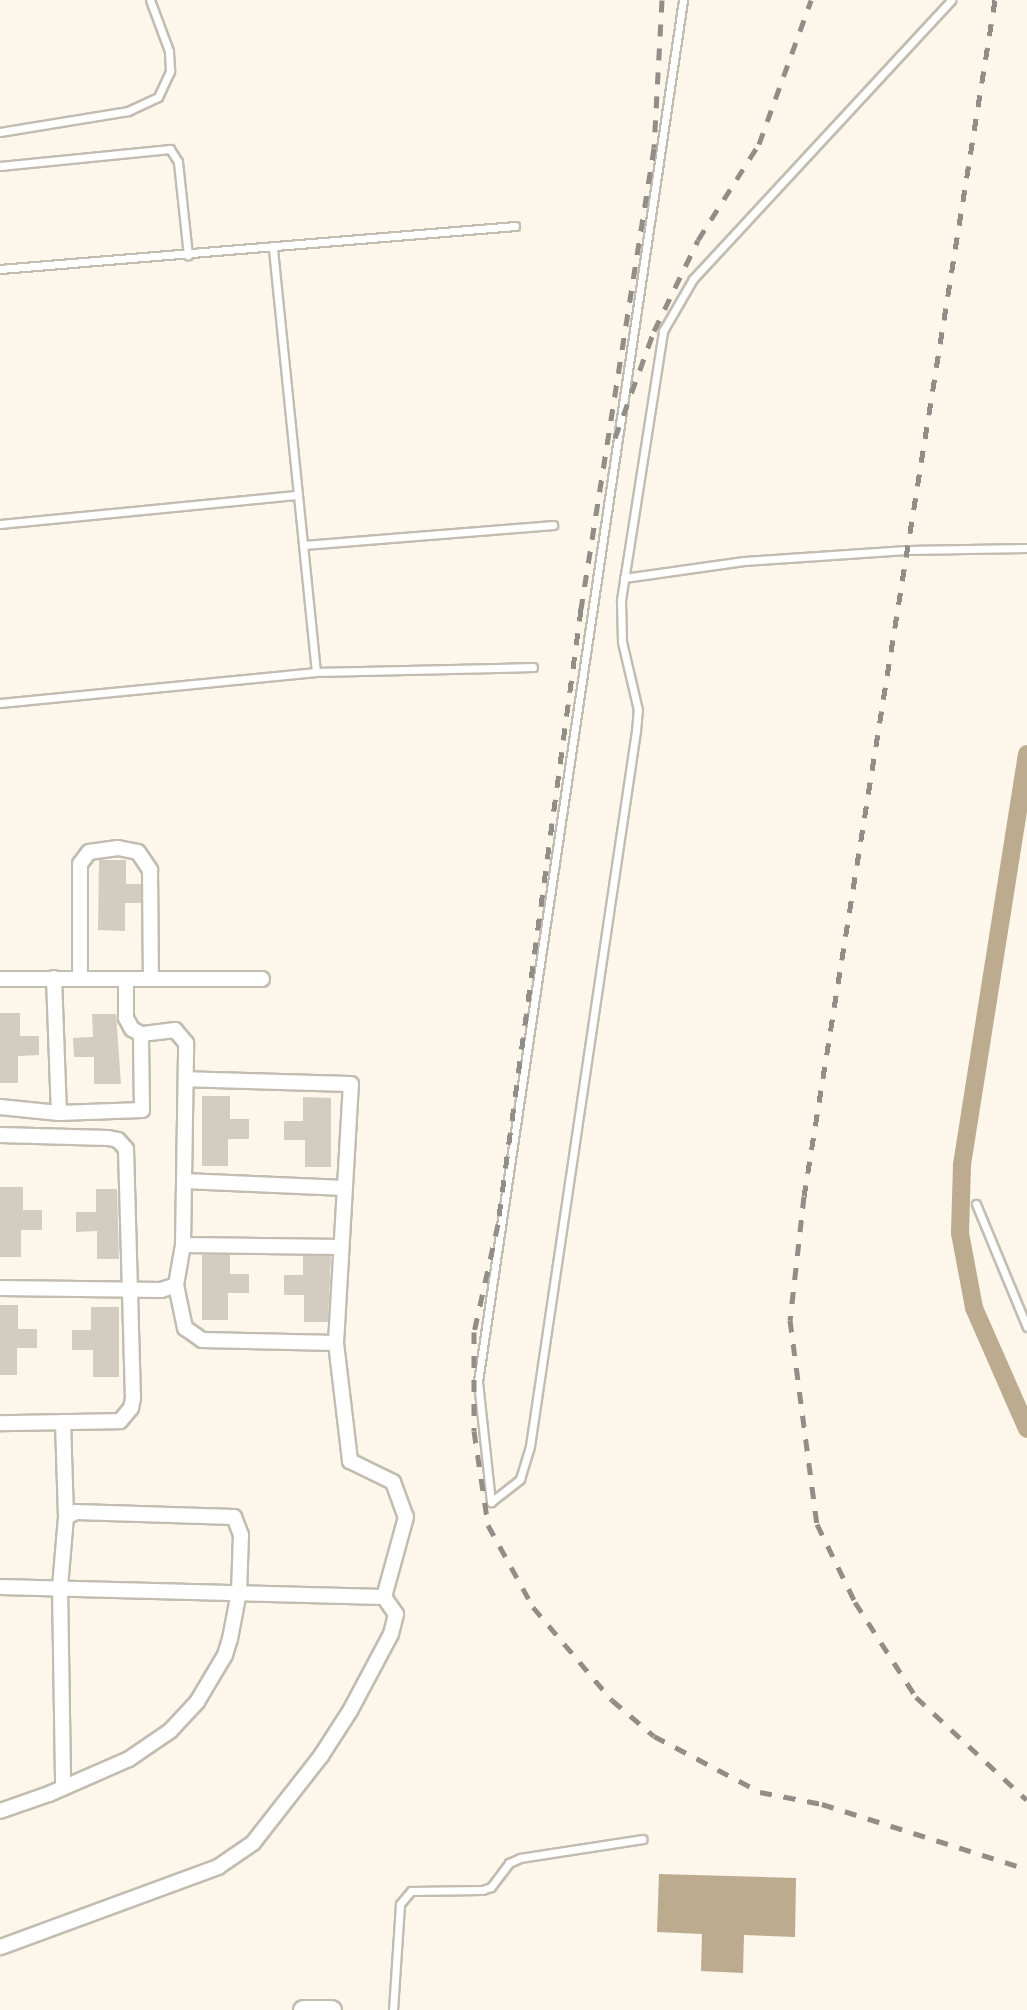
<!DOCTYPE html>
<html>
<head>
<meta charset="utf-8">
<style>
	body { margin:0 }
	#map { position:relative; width:1027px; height:2010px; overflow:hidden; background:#fdf6eb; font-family:Raleway,sans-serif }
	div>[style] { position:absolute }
	.water>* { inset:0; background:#bcab8f }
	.canal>* { height:18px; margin:-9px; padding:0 9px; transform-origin:9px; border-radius:9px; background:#bcab8f }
	.building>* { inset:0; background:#d2ccc1 }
	.roads { filter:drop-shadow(2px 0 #c2bcb1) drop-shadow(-2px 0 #c2bcb1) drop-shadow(0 2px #c2bcb1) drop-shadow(0 -2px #c2bcb1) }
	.service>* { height:7px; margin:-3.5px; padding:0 3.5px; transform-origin:3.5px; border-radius:3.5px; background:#fff }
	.minor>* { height:14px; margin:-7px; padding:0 7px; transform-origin:7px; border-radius:7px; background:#fff }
	.secondary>* { height:19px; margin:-9.5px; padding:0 9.5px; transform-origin:9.5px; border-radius:9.5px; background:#fff }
	.rail>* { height:5px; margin-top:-2.5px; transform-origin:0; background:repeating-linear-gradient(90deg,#928d86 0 12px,transparent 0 24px) }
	span { translate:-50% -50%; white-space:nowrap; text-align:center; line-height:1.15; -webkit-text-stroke:5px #fff; paint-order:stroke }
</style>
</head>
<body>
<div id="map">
	<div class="water">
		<div style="clip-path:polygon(659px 1874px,796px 1878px,795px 1937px,744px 1935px,743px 1973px,701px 1971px,702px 1934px,657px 1932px)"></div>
	</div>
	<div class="canal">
		<div style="left:1027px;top:754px;width:416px;rotate:99deg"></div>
		<div style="left:962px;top:1165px;width:68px;rotate:91.7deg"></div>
		<div style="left:960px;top:1233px;width:76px;rotate:79.4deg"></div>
		<div style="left:974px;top:1308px;width:132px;rotate:66.3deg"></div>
	</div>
	<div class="building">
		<div style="clip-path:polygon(99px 860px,126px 860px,126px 884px,141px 884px,141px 903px,125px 903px,125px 931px,98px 930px)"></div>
		<div style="clip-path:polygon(0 1013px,20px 1013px,20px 1036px,39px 1036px,39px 1055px,18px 1056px,18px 1083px,0 1083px)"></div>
		<div style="clip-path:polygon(92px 1014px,116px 1014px,121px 1084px,94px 1084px,94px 1057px,74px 1057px,73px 1038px,93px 1037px)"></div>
		<div style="clip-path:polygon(202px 1096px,230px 1096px,230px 1119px,249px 1119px,249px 1139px,228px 1139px,228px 1166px,202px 1166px)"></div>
		<div style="clip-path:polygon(303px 1097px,331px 1098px,331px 1167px,305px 1167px,305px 1140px,284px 1140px,284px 1121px,303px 1121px)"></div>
		<div style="clip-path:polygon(0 1187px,23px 1187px,23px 1210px,42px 1210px,42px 1230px,21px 1230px,21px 1257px,0 1257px)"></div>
		<div style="clip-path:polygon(96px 1189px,117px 1189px,119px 1259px,97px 1259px,97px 1231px,76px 1232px,76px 1212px,96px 1212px)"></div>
		<div style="clip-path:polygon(202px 1255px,230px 1255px,230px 1274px,249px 1274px,249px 1293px,228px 1293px,228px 1320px,202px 1320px)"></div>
		<div style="clip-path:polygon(303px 1256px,331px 1256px,328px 1322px,304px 1322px,304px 1295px,284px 1295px,284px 1275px,303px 1275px)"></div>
		<div style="clip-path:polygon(0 1305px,18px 1305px,18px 1329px,37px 1329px,37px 1348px,17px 1348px,17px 1375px,0 1375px)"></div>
		<div style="clip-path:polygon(91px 1307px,119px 1307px,119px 1377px,93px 1377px,93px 1350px,72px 1350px,72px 1330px,91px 1330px)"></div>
	</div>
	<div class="roads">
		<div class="service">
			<div style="left:683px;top:0;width:1397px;rotate:98.44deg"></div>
			<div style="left:478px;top:1382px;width:121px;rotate:83.8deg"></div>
			<div style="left:491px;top:1502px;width:37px;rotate:-38deg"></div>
			<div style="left:520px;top:1479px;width:34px;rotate:-73deg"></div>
			<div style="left:530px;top:1446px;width:723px;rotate:-81.57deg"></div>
			<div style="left:636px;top:731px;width:21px;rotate:-85deg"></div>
			<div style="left:638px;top:710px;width:70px;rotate:-103.2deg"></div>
			<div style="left:622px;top:642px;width:42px;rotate:-91.4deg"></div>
			<div style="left:621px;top:600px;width:272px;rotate:-81.1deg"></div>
			<div style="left:663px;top:331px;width:60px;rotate:-60deg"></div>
			<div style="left:693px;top:279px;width:380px;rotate:-47.2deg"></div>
			<div style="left:0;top:132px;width:130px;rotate:-9.3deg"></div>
			<div style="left:128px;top:111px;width:33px;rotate:-25deg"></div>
			<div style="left:158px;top:97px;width:29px;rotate:-65deg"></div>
			<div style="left:170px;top:71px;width:20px;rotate:-93deg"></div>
			<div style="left:169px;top:51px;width:54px;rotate:-110.4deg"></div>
			<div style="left:0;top:166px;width:171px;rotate:-5.7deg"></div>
			<div style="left:170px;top:149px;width:15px;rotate:58deg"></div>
			<div style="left:178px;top:162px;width:94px;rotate:83.9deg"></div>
			<div style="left:273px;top:249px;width:425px;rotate:84.2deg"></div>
			<div style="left:0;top:269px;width:517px;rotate:-4.77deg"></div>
			<div style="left:0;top:524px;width:299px;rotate:-5.6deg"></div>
			<div style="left:304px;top:545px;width:250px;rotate:-4.6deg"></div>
			<div style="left:624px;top:578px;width:121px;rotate:-8.1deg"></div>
			<div style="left:744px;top:561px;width:163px;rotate:-3.9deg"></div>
			<div style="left:907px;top:550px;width:120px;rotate:-1deg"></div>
			<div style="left:0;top:703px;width:318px;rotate:-5.6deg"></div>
			<div style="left:316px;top:672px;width:217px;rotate:-1.3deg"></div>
			<div style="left:976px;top:1204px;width:133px;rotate:67.5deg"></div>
			<div style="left:393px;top:2010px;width:106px;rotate:-86.2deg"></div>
			<div style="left:400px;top:1904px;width:17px;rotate:-50deg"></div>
			<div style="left:411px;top:1891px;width:71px;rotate:-0.8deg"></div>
			<div style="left:482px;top:1890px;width:9px;rotate:-18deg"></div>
			<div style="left:491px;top:1887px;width:30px;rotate:-53deg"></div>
			<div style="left:509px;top:1863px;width:12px;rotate:-24deg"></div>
			<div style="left:520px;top:1858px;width:124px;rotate:-8.8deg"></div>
		</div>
		<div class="minor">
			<div style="left:54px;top:978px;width:135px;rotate:87.9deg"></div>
			<div style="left:80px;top:978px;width:114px;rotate:-90deg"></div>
			<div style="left:80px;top:864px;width:15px;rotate:-53deg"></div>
			<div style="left:89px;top:852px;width:29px;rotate:-8deg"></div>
			<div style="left:118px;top:848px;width:20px;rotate:11deg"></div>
			<div style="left:138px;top:852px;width:22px;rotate:56deg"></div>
			<div style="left:150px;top:870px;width:108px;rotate:89.5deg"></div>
			<div style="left:0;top:979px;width:262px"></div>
			<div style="left:0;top:1107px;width:59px;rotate:5.8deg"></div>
			<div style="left:59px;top:1113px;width:83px;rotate:-2.1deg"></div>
			<div style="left:142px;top:1110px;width:76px;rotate:-90.8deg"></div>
			<div style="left:0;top:1135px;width:108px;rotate:1.6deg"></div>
			<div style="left:108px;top:1138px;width:10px;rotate:11deg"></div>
			<div style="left:118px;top:1140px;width:12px;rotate:48deg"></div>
			<div style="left:126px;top:1149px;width:249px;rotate:88.4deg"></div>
			<div style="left:133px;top:1398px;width:10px;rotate:101deg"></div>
			<div style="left:131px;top:1408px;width:17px;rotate:130deg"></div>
			<div style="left:120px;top:1421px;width:120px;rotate:179deg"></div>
			<div style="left:184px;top:1181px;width:161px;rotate:2.5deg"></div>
			<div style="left:183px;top:1245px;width:157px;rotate:0.7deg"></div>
			<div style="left:176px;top:1285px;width:44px;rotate:78.2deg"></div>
			<div style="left:185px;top:1328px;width:21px;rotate:35deg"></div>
			<div style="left:202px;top:1340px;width:134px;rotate:1.3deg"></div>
			<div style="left:336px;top:1343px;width:259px;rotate:-86.7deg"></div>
			<div style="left:351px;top:1084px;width:165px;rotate:-178.3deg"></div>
			<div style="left:0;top:1288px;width:161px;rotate:0.7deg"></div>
			<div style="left:161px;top:1290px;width:16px;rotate:-18deg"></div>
			<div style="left:176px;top:1285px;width:41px;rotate:-80.1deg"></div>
			<div style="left:183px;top:1245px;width:202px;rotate:-89.1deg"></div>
			<div style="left:186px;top:1043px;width:17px;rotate:-130deg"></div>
			<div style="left:175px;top:1030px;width:34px;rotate:173deg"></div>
			<div style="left:141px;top:1034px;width:10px;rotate:-151deg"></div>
			<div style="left:132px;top:1029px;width:13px;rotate:-119deg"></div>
			<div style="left:126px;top:1018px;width:39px;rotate:-90deg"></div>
			<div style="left:336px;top:1343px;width:119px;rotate:83.2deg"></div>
			<div style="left:350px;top:1461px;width:48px;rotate:26deg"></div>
			<div style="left:393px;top:1482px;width:37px;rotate:70deg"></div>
			<div style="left:406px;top:1517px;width:83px;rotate:105.4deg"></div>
			<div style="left:63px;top:1422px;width:95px;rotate:88.2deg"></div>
			<div style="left:0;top:1587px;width:384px;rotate:1.5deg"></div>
			<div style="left:384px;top:1597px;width:21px;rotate:55deg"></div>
			<div style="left:396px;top:1614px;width:21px;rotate:104deg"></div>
			<div style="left:391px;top:1634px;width:87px;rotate:118deg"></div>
			<div style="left:350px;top:1711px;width:54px;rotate:122.8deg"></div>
			<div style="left:321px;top:1756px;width:110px;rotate:128deg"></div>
			<div style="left:253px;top:1843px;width:42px;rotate:145.6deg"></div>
			<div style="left:218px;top:1867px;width:232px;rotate:159.8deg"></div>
			<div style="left:0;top:1811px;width:52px;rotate:-19.1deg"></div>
			<div style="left:49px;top:1794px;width:87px;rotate:-23.6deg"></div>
			<div style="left:129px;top:1759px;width:50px;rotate:-34.3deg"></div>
			<div style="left:170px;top:1731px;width:40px;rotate:-47deg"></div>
			<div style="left:197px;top:1702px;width:55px;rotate:-59.2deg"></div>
			<div style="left:225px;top:1655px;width:17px;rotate:-73deg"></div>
			<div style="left:230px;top:1639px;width:48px;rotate:-79.2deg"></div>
			<div style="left:239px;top:1592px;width:57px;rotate:-88deg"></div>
			<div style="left:241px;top:1535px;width:19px;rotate:-111deg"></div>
			<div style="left:234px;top:1517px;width:158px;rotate:-178.2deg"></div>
			<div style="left:76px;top:1512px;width:11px;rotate:153deg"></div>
			<div style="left:66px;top:1517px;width:70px;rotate:94.9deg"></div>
			<div style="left:60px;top:1587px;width:201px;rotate:89.1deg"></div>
		</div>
		<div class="secondary">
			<div style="left:303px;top:2010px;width:28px"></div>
		</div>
	</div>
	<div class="rail">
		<div style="left:662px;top:0;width:148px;rotate:93.1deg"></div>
		<div style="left:654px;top:148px;width:467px;rotate:99deg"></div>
		<div style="left:581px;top:609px;width:621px;rotate:97.69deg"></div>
		<div style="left:498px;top:1224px;width:111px;rotate:102.5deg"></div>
		<div style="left:474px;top:1332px;width:99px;rotate:90deg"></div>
		<div style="left:474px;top:1431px;width:95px;rotate:81.5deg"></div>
		<div style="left:488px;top:1525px;width:94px;rotate:61.2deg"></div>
		<div style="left:533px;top:1607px;width:122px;rotate:49.7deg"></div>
		<div style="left:612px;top:1700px;width:55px;rotate:40.6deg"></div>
		<div style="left:654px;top:1736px;width:120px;rotate:27.8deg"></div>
		<div style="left:760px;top:1792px;width:63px;rotate:11deg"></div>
		<div style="left:822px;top:1804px;width:215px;rotate:17.6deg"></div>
		<div style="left:995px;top:0;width:1211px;rotate:99.07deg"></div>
		<div style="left:804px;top:1196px;width:125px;rotate:96.4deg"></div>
		<div style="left:790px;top:1320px;width:206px;rotate:82.5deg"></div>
		<div style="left:817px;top:1524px;width:87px;rotate:64deg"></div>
		<div style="left:855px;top:1602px;width:113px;rotate:57.3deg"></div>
		<div style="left:916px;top:1697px;width:151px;rotate:42.9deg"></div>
		<div style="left:615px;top:438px;width:114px;rotate:-70deg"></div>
		<div style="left:654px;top:331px;width:101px;rotate:-64.2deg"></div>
		<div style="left:698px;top:240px;width:114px;rotate:-57.6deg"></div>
		<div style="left:759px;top:144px;width:153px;rotate:-70.1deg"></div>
	</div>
</div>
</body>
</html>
